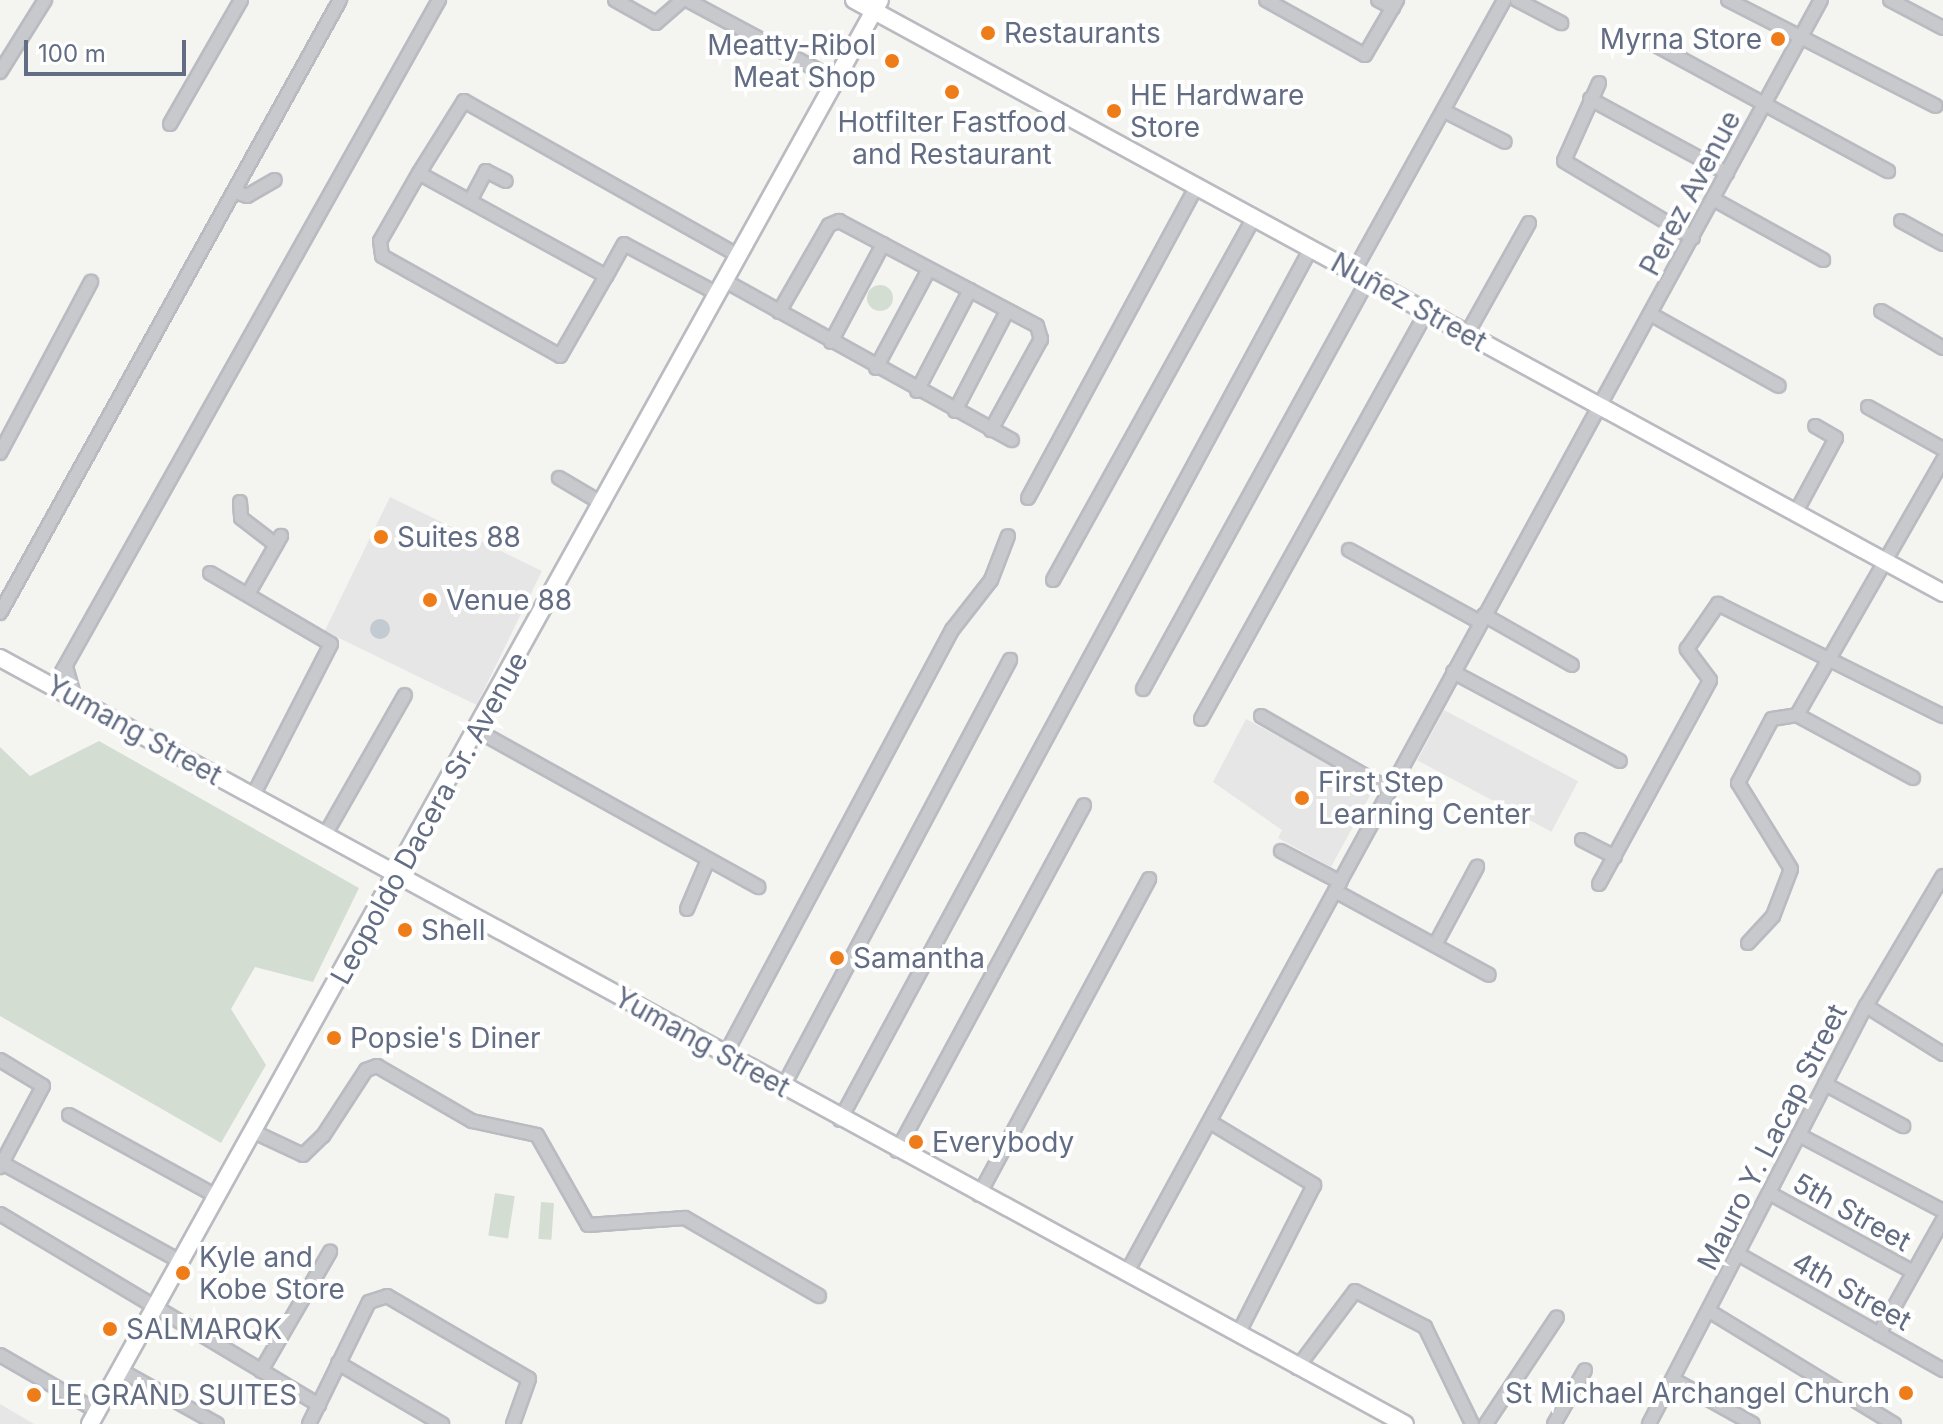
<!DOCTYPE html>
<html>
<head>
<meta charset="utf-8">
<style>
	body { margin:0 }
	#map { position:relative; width:1943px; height:1424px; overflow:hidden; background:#f4f5f1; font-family:Inter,sans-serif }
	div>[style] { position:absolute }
	.built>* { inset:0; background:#e5e6e5; transform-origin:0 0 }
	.green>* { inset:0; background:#d4ddd2; transform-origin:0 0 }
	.round { border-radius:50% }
	.water>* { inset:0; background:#c4cad2 }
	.roads { filter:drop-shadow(2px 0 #b9bbc1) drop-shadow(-2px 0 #b9bbc1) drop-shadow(0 2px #b9bbc1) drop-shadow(0 -2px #b9bbc1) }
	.street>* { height:12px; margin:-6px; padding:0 6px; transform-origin:6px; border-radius:6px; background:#c7c9cd }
	.secondary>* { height:16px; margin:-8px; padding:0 8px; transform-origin:8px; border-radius:8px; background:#fff }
	.dots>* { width:22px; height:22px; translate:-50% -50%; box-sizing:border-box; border:4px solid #fff; border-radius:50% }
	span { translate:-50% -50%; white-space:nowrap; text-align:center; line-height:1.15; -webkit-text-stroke:8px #fff; paint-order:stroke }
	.poi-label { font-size:28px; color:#626d84 }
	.left { translate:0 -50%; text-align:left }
	.right { translate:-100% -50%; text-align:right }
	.street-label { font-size:28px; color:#626d84 }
	.scale { position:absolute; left:24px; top:40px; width:162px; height:36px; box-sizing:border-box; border:4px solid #626d84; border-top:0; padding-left:10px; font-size:24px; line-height:28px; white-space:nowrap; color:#626d84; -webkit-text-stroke:6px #fff; paint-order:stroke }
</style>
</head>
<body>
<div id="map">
	<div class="built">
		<div style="left:390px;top:497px;width:169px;height:149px;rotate:26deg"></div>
		<div style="left:1444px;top:710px;width:152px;height:57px;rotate:28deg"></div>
		<div style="clip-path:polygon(1246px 719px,1374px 788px,1331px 867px,1278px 838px,1282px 830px,1213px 782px)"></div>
		<div style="clip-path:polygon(0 1404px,34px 1424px,0 1424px)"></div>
	</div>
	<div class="green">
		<div class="round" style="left:867px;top:285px;width:26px;height:26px"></div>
		<div style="clip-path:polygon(99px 741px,359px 888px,313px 982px,255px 967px,231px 1009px,266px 1065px,221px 1143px,0 1016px,0 747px,30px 776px)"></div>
		<div style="left:495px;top:1193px;width:20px;height:43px;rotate:9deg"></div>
		<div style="left:541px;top:1202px;width:13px;height:37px;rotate:4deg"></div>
	</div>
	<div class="water">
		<div class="round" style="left:370px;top:619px;width:20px;height:20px"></div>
	</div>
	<div class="roads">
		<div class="street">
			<div style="left:615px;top:0;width:47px;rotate:29.3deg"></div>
			<div style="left:656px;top:23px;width:35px;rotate:-41deg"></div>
			<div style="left:687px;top:0;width:169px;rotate:28.2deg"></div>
			<div style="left:1266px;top:0;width:113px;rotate:29.1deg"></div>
			<div style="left:1365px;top:55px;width:64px;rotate:-59.8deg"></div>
			<div style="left:1378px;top:0;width:17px;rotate:28deg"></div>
			<div style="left:1517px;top:0;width:50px;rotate:27.6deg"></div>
			<div style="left:1728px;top:0;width:233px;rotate:27deg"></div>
			<div style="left:1890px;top:0;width:60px;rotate:27.8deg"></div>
			<div style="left:1650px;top:42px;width:271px;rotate:28.5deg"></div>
			<div style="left:0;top:72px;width:85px;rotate:-58deg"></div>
			<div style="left:1599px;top:83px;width:85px;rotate:114.2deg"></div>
			<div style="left:1564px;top:161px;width:150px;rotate:30.8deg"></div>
			<div style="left:1590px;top:99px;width:156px;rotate:28.4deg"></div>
			<div style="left:1444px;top:111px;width:68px;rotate:26.9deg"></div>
			<div style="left:170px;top:124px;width:143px;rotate:-60.2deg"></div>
			<div style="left:419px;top:173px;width:78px;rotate:119.8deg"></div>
			<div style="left:380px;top:241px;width:15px;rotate:82deg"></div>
			<div style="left:382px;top:256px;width:204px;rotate:29.3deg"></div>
			<div style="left:560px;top:356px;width:92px;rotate:-60.1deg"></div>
			<div style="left:235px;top:192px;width:13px;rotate:18deg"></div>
			<div style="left:247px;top:196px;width:32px;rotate:-30deg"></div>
			<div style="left:1713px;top:199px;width:126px;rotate:29deg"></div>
			<div style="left:470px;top:201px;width:34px;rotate:-62deg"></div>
			<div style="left:486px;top:171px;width:22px;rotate:27deg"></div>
			<div style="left:1901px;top:221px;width:48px;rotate:28.7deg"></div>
			<div style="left:1354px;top:271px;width:310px;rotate:-61deg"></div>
			<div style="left:725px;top:281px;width:328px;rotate:29deg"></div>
			<div style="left:718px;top:294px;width:106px;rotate:-152deg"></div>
			<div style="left:624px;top:244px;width:37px;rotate:119deg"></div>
			<div style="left:606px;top:276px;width:213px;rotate:-151.2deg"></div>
			<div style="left:419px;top:173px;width:85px;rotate:-58deg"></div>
			<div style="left:464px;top:101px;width:316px;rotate:29.4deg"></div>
			<div style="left:1881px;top:311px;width:72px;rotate:30.8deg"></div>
			<div style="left:779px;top:312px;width:100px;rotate:-60.1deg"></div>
			<div style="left:829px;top:225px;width:11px;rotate:-22deg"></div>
			<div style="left:839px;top:221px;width:224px;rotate:27.9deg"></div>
			<div style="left:1037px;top:326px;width:14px;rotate:73deg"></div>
			<div style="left:1041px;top:339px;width:104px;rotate:118.8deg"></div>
			<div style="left:1652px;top:315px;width:145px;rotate:29.2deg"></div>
			<div style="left:1467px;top:334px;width:127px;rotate:-60.8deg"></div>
			<div style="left:831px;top:342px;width:111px;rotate:-62deg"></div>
			<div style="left:876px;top:368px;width:112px;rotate:-61.8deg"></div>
			<div style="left:917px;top:391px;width:114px;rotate:-62.3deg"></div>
			<div style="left:1868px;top:407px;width:86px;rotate:29.2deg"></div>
			<div style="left:955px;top:411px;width:113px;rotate:-62.5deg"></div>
			<div style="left:0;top:453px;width:194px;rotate:-62deg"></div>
			<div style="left:559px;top:478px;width:51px;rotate:30.6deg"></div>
			<div style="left:1028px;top:498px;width:356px;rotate:-61.6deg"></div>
			<div style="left:240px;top:502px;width:16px;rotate:86deg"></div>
			<div style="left:241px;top:518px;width:44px;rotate:37.6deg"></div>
			<div style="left:1795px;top:514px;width:86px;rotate:-61.7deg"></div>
			<div style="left:1836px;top:438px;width:24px;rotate:-150deg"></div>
			<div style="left:1349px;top:550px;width:149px;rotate:28.8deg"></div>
			<div style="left:210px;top:573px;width:140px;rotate:30.4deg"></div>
			<div style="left:331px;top:644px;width:171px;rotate:117.2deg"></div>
			<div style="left:1053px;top:580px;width:415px;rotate:-61deg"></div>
			<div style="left:248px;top:594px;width:67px;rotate:-60.4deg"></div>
			<div style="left:0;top:613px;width:701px;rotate:-60.99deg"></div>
			<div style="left:1484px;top:615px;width:101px;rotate:29.6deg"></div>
			<div style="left:66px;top:667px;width:32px;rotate:74deg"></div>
			<div style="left:1453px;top:672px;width:189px;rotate:28.1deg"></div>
			<div style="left:54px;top:686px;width:787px;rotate:-60.7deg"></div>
			<div style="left:1143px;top:689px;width:468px;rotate:-61.2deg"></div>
			<div style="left:1797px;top:715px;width:294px;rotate:-60.2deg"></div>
			<div style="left:1261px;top:716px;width:146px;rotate:29.9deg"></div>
			<div style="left:1201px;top:719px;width:466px;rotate:-61deg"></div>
			<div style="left:478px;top:731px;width:321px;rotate:29.1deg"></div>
			<div style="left:325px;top:835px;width:161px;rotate:-60.3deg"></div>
			<div style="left:1582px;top:840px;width:37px;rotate:27deg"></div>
			<div style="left:1281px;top:851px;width:67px;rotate:27.7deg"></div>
			<div style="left:1599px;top:884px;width:232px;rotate:-61.4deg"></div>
			<div style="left:1710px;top:680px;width:39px;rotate:-127deg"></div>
			<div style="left:1687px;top:649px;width:55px;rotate:-55.4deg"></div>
			<div style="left:1718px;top:604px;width:251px;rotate:26.5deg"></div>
			<div style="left:1335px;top:891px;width:175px;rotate:28.6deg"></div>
			<div style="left:687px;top:909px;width:51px;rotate:-66.9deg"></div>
			<div style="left:1748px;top:943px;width:37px;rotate:-47deg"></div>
			<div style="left:1773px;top:916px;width:50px;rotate:-69deg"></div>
			<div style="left:1791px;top:869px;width:101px;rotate:-121.6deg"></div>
			<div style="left:1738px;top:783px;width:72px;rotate:-62deg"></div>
			<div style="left:1772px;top:719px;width:25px;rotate:-9deg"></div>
			<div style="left:1797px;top:715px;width:132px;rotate:28.5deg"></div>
			<div style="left:1435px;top:945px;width:89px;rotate:-61.7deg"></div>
			<div style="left:1866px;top:1006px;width:91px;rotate:31.9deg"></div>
			<div style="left:725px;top:1055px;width:482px;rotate:-61.9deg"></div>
			<div style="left:952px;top:630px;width:63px;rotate:-52deg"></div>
			<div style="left:991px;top:580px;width:47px;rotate:-68.9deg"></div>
			<div style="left:0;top:1060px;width:50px;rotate:31.2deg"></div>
			<div style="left:43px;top:1086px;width:92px;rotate:118deg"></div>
			<div style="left:1825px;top:1084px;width:89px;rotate:28.3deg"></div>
			<div style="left:783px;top:1087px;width:484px;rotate:-62deg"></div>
			<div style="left:69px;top:1115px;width:170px;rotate:28.8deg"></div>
			<div style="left:840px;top:1120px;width:991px;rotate:-61.62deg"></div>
			<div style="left:1210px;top:1122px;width:122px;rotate:31.2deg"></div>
			<div style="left:1314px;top:1185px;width:167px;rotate:117deg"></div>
			<div style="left:254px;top:1132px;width:54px;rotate:25.1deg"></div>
			<div style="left:303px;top:1155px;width:28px;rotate:-44deg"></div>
			<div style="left:323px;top:1136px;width:79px;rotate:-56.9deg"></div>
			<div style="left:366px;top:1070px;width:12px;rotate:-20deg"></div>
			<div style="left:377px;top:1066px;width:110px;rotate:30.1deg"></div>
			<div style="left:472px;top:1121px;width:66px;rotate:12.2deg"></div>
			<div style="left:537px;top:1135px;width:103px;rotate:60.5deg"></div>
			<div style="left:588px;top:1225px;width:97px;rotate:-4.1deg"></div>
			<div style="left:685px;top:1218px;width:155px;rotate:30.2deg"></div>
			<div style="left:1799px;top:1135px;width:163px;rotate:27.8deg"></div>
			<div style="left:897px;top:1151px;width:393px;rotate:-61.6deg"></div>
			<div style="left:2px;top:1163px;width:205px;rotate:28.9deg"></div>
			<div style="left:1769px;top:1193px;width:164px;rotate:28.7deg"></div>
			<div style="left:979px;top:1195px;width:359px;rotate:-61.7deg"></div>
			<div style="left:0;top:1214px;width:372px;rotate:30.9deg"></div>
			<div style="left:1738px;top:1254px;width:236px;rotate:29.5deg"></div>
			<div style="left:1126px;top:1274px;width:1451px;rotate:-61.39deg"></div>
			<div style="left:1709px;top:1311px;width:217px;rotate:31.4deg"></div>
			<div style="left:1879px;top:1334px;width:131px;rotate:-60.7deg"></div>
			<div style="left:0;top:1355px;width:112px;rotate:30deg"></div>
			<div style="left:338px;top:1363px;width:121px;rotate:30.4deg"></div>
			<div style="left:1297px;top:1368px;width:96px;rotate:-53deg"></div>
			<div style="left:1355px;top:1291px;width:79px;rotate:27.2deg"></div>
			<div style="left:1425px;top:1327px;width:108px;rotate:64.1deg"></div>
			<div style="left:120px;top:1370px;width:111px;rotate:29.1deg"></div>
			<div style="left:261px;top:1371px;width:138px;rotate:-59.9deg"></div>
			<div style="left:1674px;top:1380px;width:90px;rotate:29.1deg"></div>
			<div style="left:309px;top:1424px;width:136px;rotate:-63.8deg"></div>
			<div style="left:369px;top:1302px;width:19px;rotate:-18deg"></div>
			<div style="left:387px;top:1296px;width:164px;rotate:30.3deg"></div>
			<div style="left:529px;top:1379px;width:48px;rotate:109.6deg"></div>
			<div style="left:1486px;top:1424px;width:128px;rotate:-56.4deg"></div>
			<div style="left:1554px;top:1424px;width:62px;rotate:-60.1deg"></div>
			<div style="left:1649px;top:1424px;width:471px;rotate:-62.6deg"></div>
			<div style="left:1866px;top:1006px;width:151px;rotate:-59.4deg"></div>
		</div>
		<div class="secondary">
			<div style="left:854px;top:0;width:1240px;rotate:28.57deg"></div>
			<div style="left:0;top:658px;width:1600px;rotate:28.6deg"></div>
			<div style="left:90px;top:1424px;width:1628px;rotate:-60.98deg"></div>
		</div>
	</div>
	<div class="dots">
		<div style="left:988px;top:33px;background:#ee7c19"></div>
		<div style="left:1778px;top:39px;background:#ee7c19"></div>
		<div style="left:892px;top:61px;background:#ee7c19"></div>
		<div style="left:952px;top:92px;background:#ee7c19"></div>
		<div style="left:1114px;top:111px;background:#ee7c19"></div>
		<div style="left:381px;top:537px;background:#ee7c19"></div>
		<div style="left:430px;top:600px;background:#ee7c19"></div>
		<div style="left:1302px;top:798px;background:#ee7c19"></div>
		<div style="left:405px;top:930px;background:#ee7c19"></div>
		<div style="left:837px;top:958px;background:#ee7c19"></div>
		<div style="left:334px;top:1038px;background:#ee7c19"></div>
		<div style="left:916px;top:1142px;background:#ee7c19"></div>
		<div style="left:183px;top:1273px;background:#ee7c19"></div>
		<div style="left:110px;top:1329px;background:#ee7c19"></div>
		<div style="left:1906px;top:1393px;background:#ee7c19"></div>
		<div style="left:34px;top:1395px;background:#ee7c19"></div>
	</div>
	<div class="poi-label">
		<span class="left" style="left:1004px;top:33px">Restaurants</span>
		<span class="right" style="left:1762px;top:39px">Myrna Store</span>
		<span class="right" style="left:876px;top:61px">Meatty-Ribol<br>Meat Shop</span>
		<span class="left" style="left:1130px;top:111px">HE Hardware<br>Store</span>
		<span style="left:952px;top:138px">Hotfilter Fastfood<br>and Restaurant</span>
		<span class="left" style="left:397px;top:537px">Suites 88</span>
		<span class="left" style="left:446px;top:600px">Venue 88</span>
		<span class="left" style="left:1318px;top:798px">First Step<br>Learning Center</span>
		<span class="left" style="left:421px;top:930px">Shell</span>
		<span class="left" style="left:853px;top:958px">Samantha</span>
		<span class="left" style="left:350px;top:1038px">Popsie's Diner</span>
		<span class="left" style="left:932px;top:1142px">Everybody</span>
		<span class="left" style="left:199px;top:1273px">Kyle and<br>Kobe Store</span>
		<span class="left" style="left:126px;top:1329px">SALMARQK</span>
		<span class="right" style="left:1890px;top:1393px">St Michael Archangel Church</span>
		<span class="left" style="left:50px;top:1395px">LE GRAND SUITES</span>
	</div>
	<div class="street-label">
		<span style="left:1690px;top:193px;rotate:-62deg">Perez Avenue</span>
		<span style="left:1409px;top:302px;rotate:29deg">Nuñez Street</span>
		<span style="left:134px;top:730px;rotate:29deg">Yumang Street</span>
		<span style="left:429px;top:818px;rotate:-61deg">Leopoldo Dacera Sr. Avenue</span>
		<span style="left:702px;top:1042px;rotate:29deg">Yumang Street</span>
		<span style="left:1772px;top:1137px;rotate:-63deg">Mauro Y. Lacap Street</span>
		<span style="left:1852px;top:1212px;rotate:29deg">5th Street</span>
		<span style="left:1852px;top:1291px;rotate:29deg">4th Street</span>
	</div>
	<div class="scale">100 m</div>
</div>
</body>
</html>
